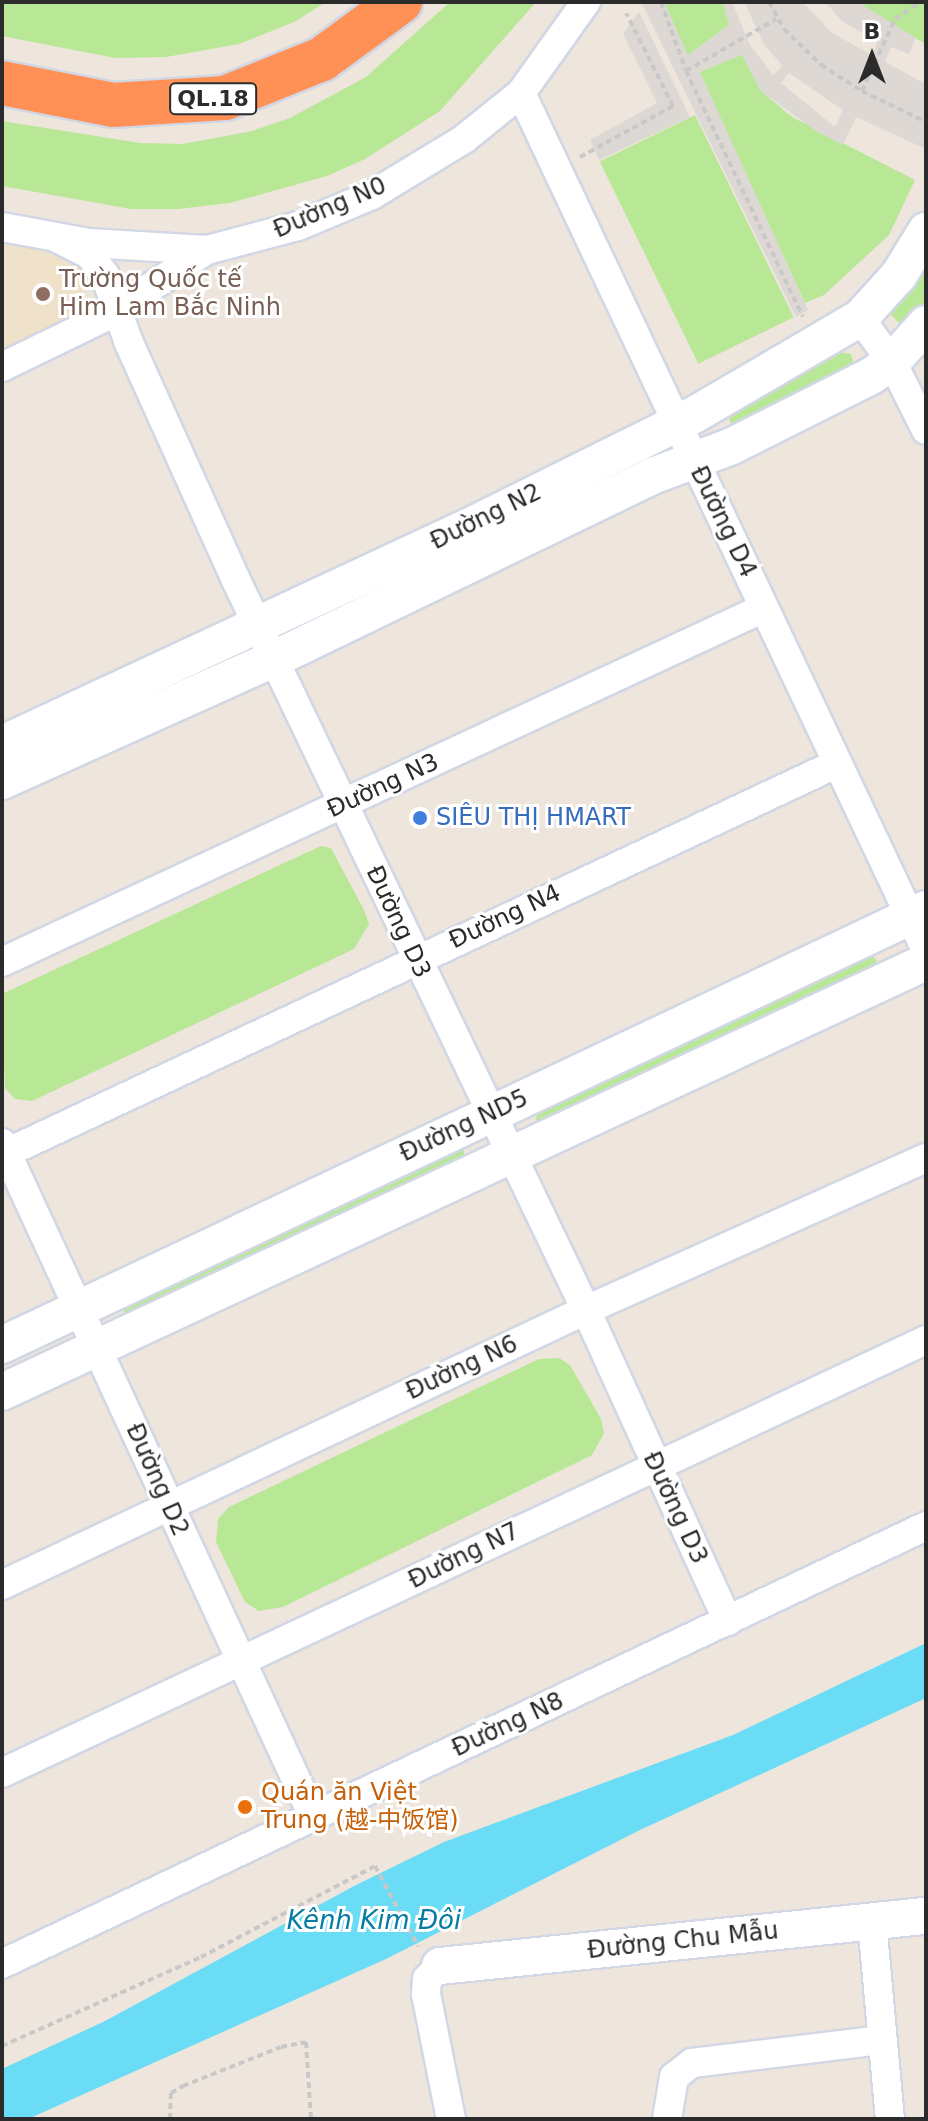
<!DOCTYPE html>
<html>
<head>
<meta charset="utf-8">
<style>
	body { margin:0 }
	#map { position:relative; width:928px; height:2121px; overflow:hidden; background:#eee5dc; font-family:"DejaVu Sans","Noto Sans SC",sans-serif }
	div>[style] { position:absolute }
	.education>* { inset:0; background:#f0e1cb }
	.green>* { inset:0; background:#b8e796; transform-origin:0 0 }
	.plaza>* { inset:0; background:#ddd8d3 }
	.water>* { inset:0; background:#6adcf5 }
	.path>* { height:4px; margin-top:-2px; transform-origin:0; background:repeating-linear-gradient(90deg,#c8c8c8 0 6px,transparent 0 10px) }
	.roads { filter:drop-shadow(2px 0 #d1d7e4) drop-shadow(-2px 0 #d1d7e4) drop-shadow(0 2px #d1d7e4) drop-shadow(0 -2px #d1d7e4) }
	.minor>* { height:28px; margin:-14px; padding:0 14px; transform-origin:14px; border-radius:14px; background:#fff }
	.tertiary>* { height:36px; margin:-18px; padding:0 18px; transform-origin:18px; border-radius:18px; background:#fff }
	.motorway>* { height:44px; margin:-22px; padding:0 22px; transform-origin:22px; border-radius:22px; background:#ff9156 }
	.dots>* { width:22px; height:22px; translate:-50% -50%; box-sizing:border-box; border:4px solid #fff; border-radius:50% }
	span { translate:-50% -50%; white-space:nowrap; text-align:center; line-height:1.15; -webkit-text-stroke:6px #fff; paint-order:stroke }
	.shield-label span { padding:2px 6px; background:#fff; border:2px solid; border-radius:6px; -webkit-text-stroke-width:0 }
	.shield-label { font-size:22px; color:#2b2b2b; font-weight:700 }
	.street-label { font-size:24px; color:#2b2b2b }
	.education-label { font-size:24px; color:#785e54 }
	.left { translate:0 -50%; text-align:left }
	.shop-label { font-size:24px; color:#366cbe }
	.food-label { font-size:24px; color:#c56008 }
	.water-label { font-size:26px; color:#067ba4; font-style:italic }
	.frame { position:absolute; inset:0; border:4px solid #2b2b2b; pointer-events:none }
	.north { position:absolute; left:832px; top:16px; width:80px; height:80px; -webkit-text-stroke:6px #fff; paint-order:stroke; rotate:0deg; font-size:22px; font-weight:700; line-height:32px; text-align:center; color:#2b2b2b }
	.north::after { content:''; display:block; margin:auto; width:28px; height:36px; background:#2b2b2b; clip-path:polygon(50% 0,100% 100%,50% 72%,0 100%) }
</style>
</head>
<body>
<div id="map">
	<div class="education">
		<div style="clip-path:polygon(2px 238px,65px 250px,76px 258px,84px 286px,82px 301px,72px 315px,2px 353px)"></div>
	</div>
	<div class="green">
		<div style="clip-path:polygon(2px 2px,326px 2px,294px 22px,239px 44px,166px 57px,115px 58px,2px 36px)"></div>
		<div style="clip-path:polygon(450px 2px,536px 2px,440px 111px,365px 159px,327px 176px,230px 203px,178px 209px,131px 209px,2px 186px,2px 121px,140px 143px,183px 144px,252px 131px,290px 118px,366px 77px)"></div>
		<div style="clip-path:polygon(664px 2px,723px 2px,729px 25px,687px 56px)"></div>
		<div style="clip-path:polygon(858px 2px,926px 2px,926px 44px,870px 12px)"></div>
		<div style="clip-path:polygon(742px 54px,761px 91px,792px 117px,915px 180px,889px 235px,824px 295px,805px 303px,699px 72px)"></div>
		<div style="left:695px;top:115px;width:225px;height:106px;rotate:64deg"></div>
		<div style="clip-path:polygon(926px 257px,926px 300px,907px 321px,898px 322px,888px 311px)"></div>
		<div style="clip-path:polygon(838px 352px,851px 354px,854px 365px,732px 427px,728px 415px,737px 403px)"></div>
		<div style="clip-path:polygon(321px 846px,331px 848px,364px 910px,369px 924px,354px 949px,32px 1101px,15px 1099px,5px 1088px,2px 994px)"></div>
		<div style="clip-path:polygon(868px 953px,877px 960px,871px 970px,540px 1123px,536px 1120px,538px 1108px)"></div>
		<div style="clip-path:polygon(463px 1147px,465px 1158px,128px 1316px,124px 1313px,124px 1307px)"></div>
		<div style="clip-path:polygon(559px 1358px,570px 1365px,601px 1419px,604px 1433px,592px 1455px,283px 1607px,259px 1611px,245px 1602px,216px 1542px,218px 1519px,229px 1507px,539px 1359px)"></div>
	</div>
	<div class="plaza">
		<div style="clip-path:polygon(evenodd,641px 2px,664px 2px,688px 55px,729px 25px,723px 2px,732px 2px,750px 45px,773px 75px,783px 66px,765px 46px,744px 2px,803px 2px,831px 32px,873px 56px,877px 42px,842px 21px,825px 2px,858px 2px,916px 38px,909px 54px,891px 47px,885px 62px,926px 84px,926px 149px,856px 117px,843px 145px,816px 131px,761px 91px,742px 55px,700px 72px,808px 310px,796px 317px,641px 2px,789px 73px,843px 110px,835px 127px,781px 83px,789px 73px)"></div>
		<div style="clip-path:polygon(639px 12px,690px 117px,599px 160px,590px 140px,657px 103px,623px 34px)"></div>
	</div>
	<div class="water">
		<div style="clip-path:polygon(926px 1643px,926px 1698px,640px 1830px,386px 1959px,28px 2119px,2px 2119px,2px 2069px,105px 2021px,356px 1885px,444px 1842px,733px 1735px)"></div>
	</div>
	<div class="path">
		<div style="left:661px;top:2px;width:73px;rotate:70.1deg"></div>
		<div style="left:686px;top:71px;width:272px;rotate:64.6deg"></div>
		<div style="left:769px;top:2px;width:31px;rotate:61deg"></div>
		<div style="left:784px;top:29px;width:52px;rotate:44.2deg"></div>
		<div style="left:821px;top:65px;width:49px;rotate:32.4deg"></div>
		<div style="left:862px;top:91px;width:79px;rotate:-65.4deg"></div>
		<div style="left:895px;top:19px;width:30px;rotate:-34deg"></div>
		<div style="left:686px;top:71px;width:104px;rotate:-30deg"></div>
		<div style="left:862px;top:91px;width:71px;rotate:25.8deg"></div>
		<div style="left:580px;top:157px;width:106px;rotate:-28.7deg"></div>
		<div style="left:673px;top:106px;width:104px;rotate:-116.8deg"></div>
		<div style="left:2px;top:2046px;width:218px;rotate:-24.1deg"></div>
		<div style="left:201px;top:1957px;width:196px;rotate:-27.6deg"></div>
		<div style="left:375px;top:1866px;width:91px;rotate:61.7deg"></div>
		<div style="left:170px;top:2119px;width:26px;rotate:-88deg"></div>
		<div style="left:171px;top:2093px;width:14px;rotate:-30deg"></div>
		<div style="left:183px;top:2086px;width:105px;rotate:-21.7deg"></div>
		<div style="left:281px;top:2047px;width:25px;rotate:-11deg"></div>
		<div style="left:306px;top:2042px;width:77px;rotate:86.3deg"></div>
	</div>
	<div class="roads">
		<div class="minor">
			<div style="left:521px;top:93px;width:948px;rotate:64.71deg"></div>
			<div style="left:2px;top:227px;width:87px;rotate:10.5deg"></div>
			<div style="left:88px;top:243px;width:119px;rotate:3.4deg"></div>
			<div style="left:207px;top:250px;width:94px;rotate:-14.8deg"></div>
			<div style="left:298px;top:226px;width:80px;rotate:-22.7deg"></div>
			<div style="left:372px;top:195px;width:108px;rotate:-31.3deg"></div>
			<div style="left:464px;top:139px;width:73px;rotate:-38.9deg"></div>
			<div style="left:521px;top:93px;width:112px;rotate:-54.5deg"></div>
			<div style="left:57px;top:238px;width:36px;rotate:27deg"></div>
			<div style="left:89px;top:254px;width:26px;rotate:53deg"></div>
			<div style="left:105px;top:275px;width:72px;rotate:70.6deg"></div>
			<div style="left:129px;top:343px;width:258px;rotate:65.7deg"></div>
			<div style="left:235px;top:578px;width:812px;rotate:64.38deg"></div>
			<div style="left:586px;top:1310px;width:342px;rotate:65.5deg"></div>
			<div style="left:860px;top:318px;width:54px;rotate:54deg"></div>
			<div style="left:892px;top:362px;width:76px;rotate:63.4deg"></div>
			<div style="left:2px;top:367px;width:119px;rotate:-25.9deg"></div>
			<div style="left:109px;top:315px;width:115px;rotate:-33.7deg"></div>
			<div style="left:2px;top:962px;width:840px;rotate:-24.92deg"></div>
			<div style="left:2px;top:1143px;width:741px;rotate:65.2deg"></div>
			<div style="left:2px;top:1155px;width:921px;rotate:-25.12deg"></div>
			<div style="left:2px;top:1585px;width:646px;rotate:-25.22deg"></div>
			<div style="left:586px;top:1310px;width:372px;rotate:-24.1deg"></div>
			<div style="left:2px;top:1773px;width:1020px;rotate:-25.11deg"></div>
			<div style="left:872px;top:1922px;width:198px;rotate:84.8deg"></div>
			<div style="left:2px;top:1964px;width:1023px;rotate:-25.36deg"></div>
			<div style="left:440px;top:1966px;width:18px;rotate:135deg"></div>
			<div style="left:427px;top:1979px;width:15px;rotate:94deg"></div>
			<div style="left:426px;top:1994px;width:127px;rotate:78.7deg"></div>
			<div style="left:667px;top:2119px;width:43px;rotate:-80.5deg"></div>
			<div style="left:674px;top:2077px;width:23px;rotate:-38deg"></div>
			<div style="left:692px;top:2063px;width:192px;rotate:-6.9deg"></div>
		</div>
		<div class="tertiary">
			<div style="left:2px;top:744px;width:512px;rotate:-24.96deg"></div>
			<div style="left:466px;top:528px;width:254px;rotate:-26.4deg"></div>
			<div style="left:694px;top:415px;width:192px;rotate:-30.3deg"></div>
			<div style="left:860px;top:318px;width:58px;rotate:-47.8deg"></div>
			<div style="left:899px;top:275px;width:52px;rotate:-58.5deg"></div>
			<div style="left:2px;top:781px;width:298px;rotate:-24.2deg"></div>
			<div style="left:274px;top:659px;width:423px;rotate:-25.8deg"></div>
			<div style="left:655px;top:475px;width:82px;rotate:-20.6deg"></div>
			<div style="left:732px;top:446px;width:156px;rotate:-26.7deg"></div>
			<div style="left:871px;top:376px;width:25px;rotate:-34deg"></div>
			<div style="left:892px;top:362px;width:51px;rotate:-48.2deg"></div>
			<div style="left:2px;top:1345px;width:1022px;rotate:-25.26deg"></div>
			<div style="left:2px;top:1392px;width:1019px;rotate:-24.96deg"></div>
			<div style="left:440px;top:1966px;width:489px;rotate:-5.9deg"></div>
		</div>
		<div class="motorway">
			<div style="left:2px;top:83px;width:113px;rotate:11.2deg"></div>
			<div style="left:113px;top:105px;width:112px;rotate:-3.6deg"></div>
			<div style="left:225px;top:98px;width:105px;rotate:-21.9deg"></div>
			<div style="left:322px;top:59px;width:97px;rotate:-36.2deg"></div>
		</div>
	</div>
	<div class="dots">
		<div style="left:43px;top:294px;background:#8d6e63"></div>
		<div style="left:420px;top:818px;background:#3f7fe0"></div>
		<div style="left:245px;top:1807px;background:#e8710a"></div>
	</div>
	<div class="shield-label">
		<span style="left:213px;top:99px">QL.18</span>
	</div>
	<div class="street-label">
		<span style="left:330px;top:208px;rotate:-23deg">Đường N0</span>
		<span style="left:486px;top:517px;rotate:-26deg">Đường N2</span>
		<span style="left:723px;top:522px;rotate:64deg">Đường D4</span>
		<span style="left:383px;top:786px;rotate:-25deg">Đường N3</span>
		<span style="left:505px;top:917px;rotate:-25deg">Đường N4</span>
		<span style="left:398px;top:922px;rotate:65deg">Đường D3</span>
		<span style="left:464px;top:1126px;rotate:-25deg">Đường ND5</span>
		<span style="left:462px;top:1368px;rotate:-25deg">Đường N6</span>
		<span style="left:157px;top:1480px;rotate:66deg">Đường D2</span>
		<span style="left:675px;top:1508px;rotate:65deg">Đường D3</span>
		<span style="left:464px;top:1556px;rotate:-26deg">Đường N7</span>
		<span style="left:508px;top:1725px;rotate:-25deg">Đường N8</span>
		<span style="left:683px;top:1941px;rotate:-6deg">Đường Chu Mẫu</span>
	</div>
	<div class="education-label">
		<span class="left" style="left:59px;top:294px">Trường Quốc tế<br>Him Lam Bắc Ninh</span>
	</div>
	<div class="shop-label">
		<span class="left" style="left:436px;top:818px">SIÊU THỊ HMART</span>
	</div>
	<div class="food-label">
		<span class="left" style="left:261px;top:1807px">Quán ăn Việt<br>Trung (越-中饭馆)</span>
	</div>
	<div class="water-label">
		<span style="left:374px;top:1921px">Kênh Kim Đôi</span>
	</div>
	<div class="frame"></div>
	<div class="north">B</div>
</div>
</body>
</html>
